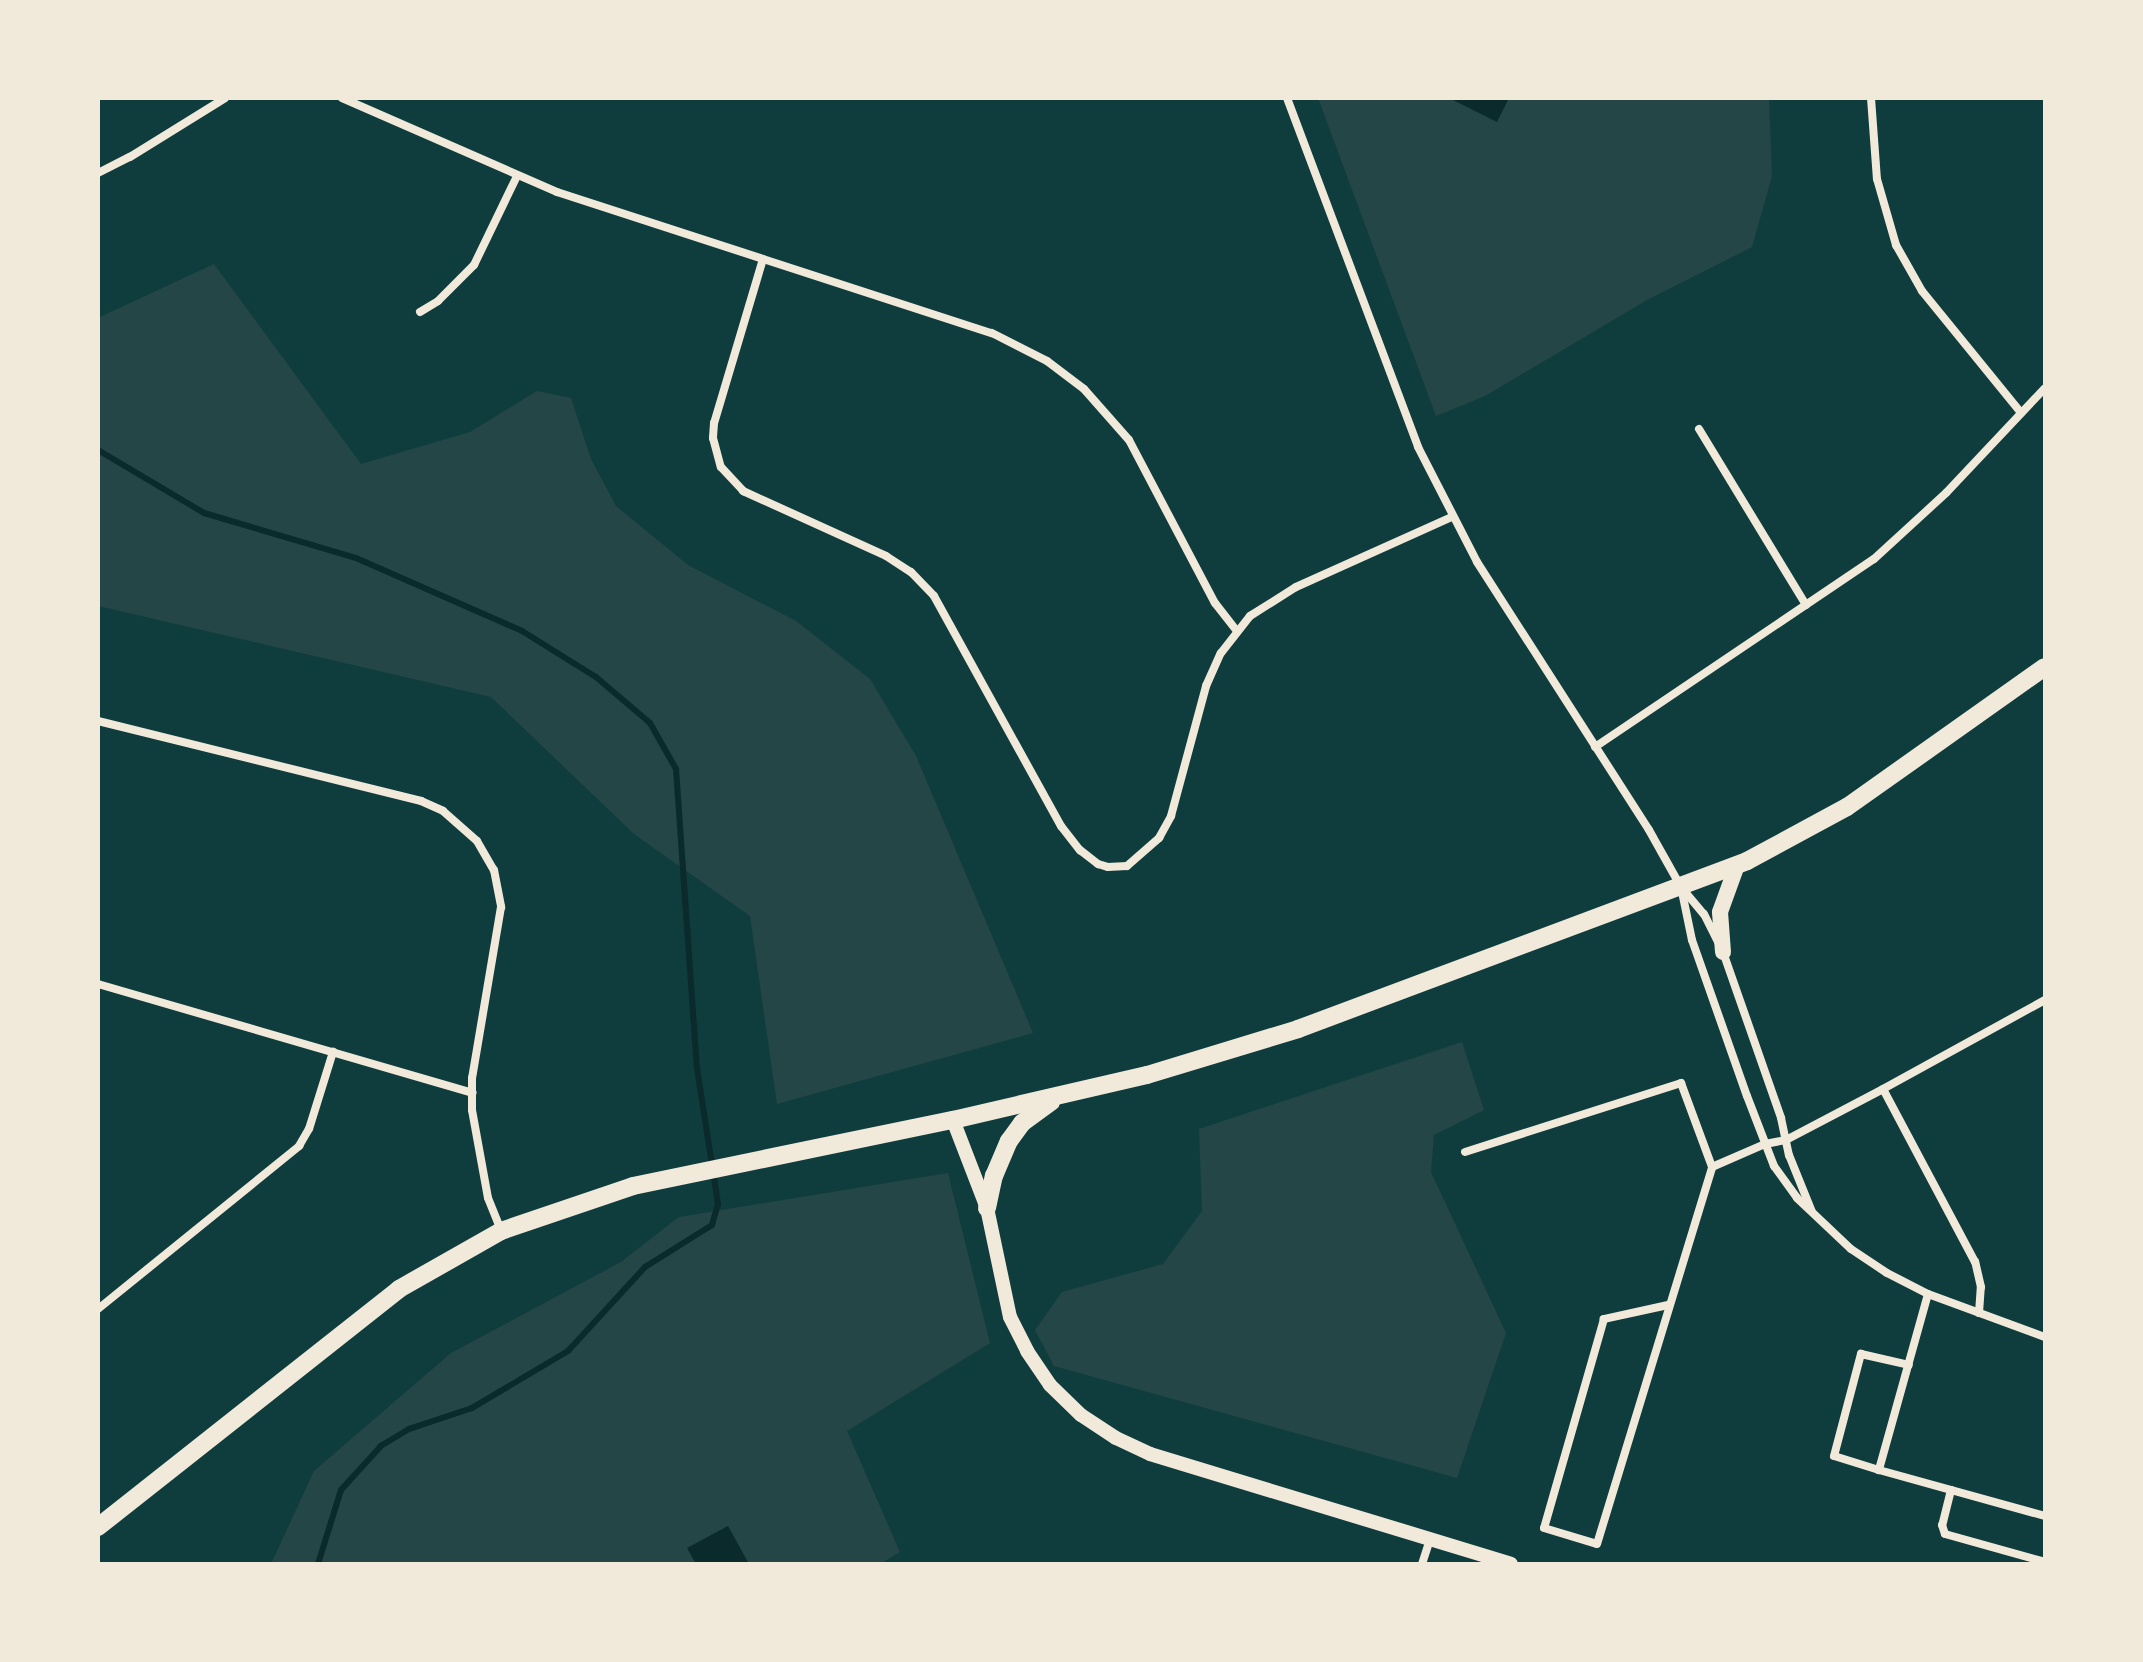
<!DOCTYPE html>
<html>
<head>
<meta charset="utf-8">
<style>
	body { margin:0 }
	#map { position:relative; width:2143px; height:1662px; overflow:hidden; background:#0f3d3e; font-family:"Roboto Condensed",sans-serif }
	div>[style] { position:absolute }
	.green>* { inset:0; background:#244646 }
	.water>* { inset:0; background:#0a2a2b }
	.stream>* { height:6px; margin:-3px; padding:0 3px; transform-origin:3px; border-radius:3px; background:#0a2a2b }
	.minor>* { height:8px; margin:-4px; padding:0 4px; transform-origin:4px; border-radius:4px; background:#f1e9da }
	.tertiary>* { height:14px; margin:-7px; padding:0 7px; transform-origin:7px; border-radius:7px; background:#f1e9da }
	.secondary>* { height:16px; margin:-8px; padding:0 8px; transform-origin:8px; border-radius:8px; background:#f1e9da }
	.primary>* { height:18px; margin:-9px; padding:0 9px; transform-origin:9px; border-radius:9px; background:#f1e9da }
	span { translate:-50% -50%; white-space:nowrap; text-align:center; line-height:1.15; -webkit-text-stroke:8px #f1e9da; paint-order:stroke }
	.frame { position:absolute; inset:0; border:100px solid #f1e9da; pointer-events:none }
</style>
</head>
<body>
<div id="map">
	<div class="green">
		<div style="clip-path:polygon(1318px 98px,1769px 98px,1772px 176px,1752px 247px,1647px 300px,1485px 396px,1436px 416px)"></div>
		<div style="clip-path:polygon(214px 264px,361px 464px,470px 432px,537px 391px,571px 398px,591px 459px,616px 506px,688px 565px,796px 621px,870px 679px,916px 756px,1033px 1033px,777px 1104px,750px 916px,634px 834px,491px 697px,98px 606px,98px 318px)"></div>
		<div style="clip-path:polygon(1462px 1042px,1484px 1110px,1434px 1135px,1431px 1172px,1506px 1333px,1457px 1478px,1054px 1366px,1035px 1330px,1062px 1292px,1163px 1264px,1202px 1211px,1199px 1129px)"></div>
		<div style="clip-path:polygon(948px 1173px,990px 1343px,847px 1431px,900px 1552px,880px 1564px,271px 1564px,314px 1471px,451px 1353px,621px 1262px,679px 1217px)"></div>
	</div>
	<div class="water">
		<div style="clip-path:polygon(1449px 98px,1509px 98px,1497px 122px)"></div>
		<div style="clip-path:polygon(728px 1526px,749px 1564px,696px 1564px,687px 1548px)"></div>
	</div>
	<div class="stream">
		<div style="left:98px;top:450px;width:123px;rotate:30.7deg"></div>
		<div style="left:204px;top:513px;width:159px;rotate:16.5deg"></div>
		<div style="left:356px;top:558px;width:181px;rotate:23.7deg"></div>
		<div style="left:522px;top:631px;width:87px;rotate:31.9deg"></div>
		<div style="left:596px;top:677px;width:71px;rotate:40.4deg"></div>
		<div style="left:650px;top:723px;width:53px;rotate:60.5deg"></div>
		<div style="left:676px;top:769px;width:300px;rotate:86deg"></div>
		<div style="left:697px;top:1068px;width:138px;rotate:81.2deg"></div>
		<div style="left:718px;top:1204px;width:22px;rotate:106deg"></div>
		<div style="left:712px;top:1225px;width:79px;rotate:147.9deg"></div>
		<div style="left:645px;top:1267px;width:114px;rotate:132.5deg"></div>
		<div style="left:568px;top:1351px;width:112px;rotate:149.3deg"></div>
		<div style="left:472px;top:1408px;width:66px;rotate:161.6deg"></div>
		<div style="left:409px;top:1429px;width:33px;rotate:149deg"></div>
		<div style="left:381px;top:1446px;width:59px;rotate:132.3deg"></div>
		<div style="left:341px;top:1490px;width:77px;rotate:107.3deg"></div>
	</div>
	<div class="minor">
		<div style="left:342px;top:98px;width:235px;rotate:23.6deg"></div>
		<div style="left:557px;top:192px;width:457px;rotate:18deg"></div>
		<div style="left:992px;top:333px;width:62px;rotate:27deg"></div>
		<div style="left:1047px;top:361px;width:46px;rotate:37.1deg"></div>
		<div style="left:1084px;top:389px;width:68px;rotate:48.6deg"></div>
		<div style="left:1129px;top:440px;width:184px;rotate:62.2deg"></div>
		<div style="left:1215px;top:603px;width:36px;rotate:52deg"></div>
		<div style="left:1287px;top:98px;width:373px;rotate:69.4deg"></div>
		<div style="left:1418px;top:447px;width:129px;rotate:62.8deg"></div>
		<div style="left:1477px;top:562px;width:318px;rotate:57.3deg"></div>
		<div style="left:1649px;top:830px;width:65px;rotate:60.7deg"></div>
		<div style="left:1681px;top:887px;width:35px;rotate:50deg"></div>
		<div style="left:1704px;top:914px;width:42px;rotate:63.4deg"></div>
		<div style="left:1723px;top:952px;width:176px;rotate:70.7deg"></div>
		<div style="left:1781px;top:1118px;width:38px;rotate:78deg"></div>
		<div style="left:1789px;top:1155px;width:61px;rotate:68deg"></div>
		<div style="left:1871px;top:98px;width:81px;rotate:85.8deg"></div>
		<div style="left:1877px;top:179px;width:69px;rotate:73.9deg"></div>
		<div style="left:1896px;top:245px;width:53px;rotate:60.5deg"></div>
		<div style="left:1922px;top:291px;width:157px;rotate:50.9deg"></div>
		<div style="left:98px;top:173px;width:36px;rotate:-27deg"></div>
		<div style="left:130px;top:157px;width:112px;rotate:-31.8deg"></div>
		<div style="left:763px;top:259px;width:171px;rotate:106.6deg"></div>
		<div style="left:714px;top:423px;width:15px;rotate:94deg"></div>
		<div style="left:713px;top:438px;width:30px;rotate:75deg"></div>
		<div style="left:721px;top:467px;width:33px;rotate:47deg"></div>
		<div style="left:743px;top:491px;width:157px;rotate:24.4deg"></div>
		<div style="left:886px;top:556px;width:30px;rotate:33deg"></div>
		<div style="left:911px;top:572px;width:33px;rotate:46deg"></div>
		<div style="left:934px;top:596px;width:263px;rotate:61.1deg"></div>
		<div style="left:1061px;top:826px;width:31px;rotate:52deg"></div>
		<div style="left:1080px;top:850px;width:23px;rotate:38deg"></div>
		<div style="left:1098px;top:864px;width:10px;rotate:17deg"></div>
		<div style="left:1108px;top:867px;width:19px;rotate:-3deg"></div>
		<div style="left:1127px;top:866px;width:43px;rotate:-41.2deg"></div>
		<div style="left:1159px;top:838px;width:25px;rotate:-61deg"></div>
		<div style="left:1171px;top:816px;width:135px;rotate:-74.9deg"></div>
		<div style="left:1206px;top:686px;width:36px;rotate:-66deg"></div>
		<div style="left:1221px;top:653px;width:47px;rotate:-51.9deg"></div>
		<div style="left:1250px;top:616px;width:54px;rotate:-32.2deg"></div>
		<div style="left:1296px;top:587px;width:171px;rotate:-24.2deg"></div>
		<div style="left:420px;top:312px;width:21px;rotate:-31deg"></div>
		<div style="left:438px;top:301px;width:51px;rotate:-45deg"></div>
		<div style="left:474px;top:265px;width:99px;rotate:-64.2deg"></div>
		<div style="left:1699px;top:429px;width:206px;rotate:58.7deg"></div>
		<div style="left:98px;top:721px;width:333px;rotate:13.9deg"></div>
		<div style="left:421px;top:801px;width:24px;rotate:24deg"></div>
		<div style="left:443px;top:811px;width:45px;rotate:41.4deg"></div>
		<div style="left:477px;top:841px;width:34px;rotate:60deg"></div>
		<div style="left:494px;top:870px;width:38px;rotate:79deg"></div>
		<div style="left:501px;top:907px;width:173px;rotate:99.6deg"></div>
		<div style="left:472px;top:1078px;width:32px;rotate:90deg"></div>
		<div style="left:472px;top:1110px;width:89px;rotate:79.7deg"></div>
		<div style="left:488px;top:1198px;width:35px;rotate:68deg"></div>
		<div style="left:1595px;top:747px;width:336px;rotate:-34deg"></div>
		<div style="left:1874px;top:559px;width:98px;rotate:-42.5deg"></div>
		<div style="left:1946px;top:493px;width:144px;rotate:-46.7deg"></div>
		<div style="left:1681px;top:887px;width:54px;rotate:78.3deg"></div>
		<div style="left:1692px;top:940px;width:165px;rotate:70.6deg"></div>
		<div style="left:1747px;top:1096px;width:75px;rotate:68.9deg"></div>
		<div style="left:1774px;top:1166px;width:39px;rotate:54deg"></div>
		<div style="left:1797px;top:1198px;width:74px;rotate:43.4deg"></div>
		<div style="left:1851px;top:1249px;width:43px;rotate:33.7deg"></div>
		<div style="left:1887px;top:1273px;width:46px;rotate:27.1deg"></div>
		<div style="left:1928px;top:1294px;width:125px;rotate:20.2deg"></div>
		<div style="left:98px;top:984px;width:390px;rotate:16.2deg"></div>
		<div style="left:1465px;top:1152px;width:227px;rotate:-17.7deg"></div>
		<div style="left:1681px;top:1083px;width:90px;rotate:69.7deg"></div>
		<div style="left:1928px;top:1294px;width:183px;rotate:105.6deg"></div>
		<div style="left:1879px;top:1470px;width:172px;rotate:15.5deg"></div>
		<div style="left:1668px;top:1305px;width:66px;rotate:167.7deg"></div>
		<div style="left:1604px;top:1319px;width:217px;rotate:106deg"></div>
		<div style="left:1544px;top:1528px;width:55px;rotate:16.8deg"></div>
		<div style="left:1597px;top:1544px;width:394px;rotate:-73deg"></div>
		<div style="left:1712px;top:1167px;width:58px;rotate:-23.5deg"></div>
		<div style="left:1765px;top:1144px;width:21px;rotate:-11deg"></div>
		<div style="left:1786px;top:1140px;width:110px;rotate:-27.7deg"></div>
		<div style="left:98px;top:1309px;width:259px;rotate:-39deg"></div>
		<div style="left:299px;top:1146px;width:20px;rotate:-60deg"></div>
		<div style="left:309px;top:1129px;width:81px;rotate:-72.7deg"></div>
		<div style="left:1979px;top:1313px;width:26px;rotate:-86deg"></div>
		<div style="left:1981px;top:1287px;width:26px;rotate:-103deg"></div>
		<div style="left:1975px;top:1262px;width:196px;rotate:-118deg"></div>
		<div style="left:1883px;top:1089px;width:185px;rotate:-28.8deg"></div>
		<div style="left:1879px;top:1470px;width:47px;rotate:-162.7deg"></div>
		<div style="left:1834px;top:1456px;width:106px;rotate:-75.2deg"></div>
		<div style="left:1861px;top:1354px;width:49px;rotate:12.9deg"></div>
		<div style="left:1951px;top:1490px;width:36px;rotate:104deg"></div>
		<div style="left:1942px;top:1525px;width:9px;rotate:72deg"></div>
		<div style="left:1945px;top:1534px;width:104px;rotate:15.6deg"></div>
		<div style="left:1422px;top:1564px;width:26px;rotate:-72deg"></div>
	</div>
	<div class="tertiary">
		<div style="left:953px;top:1120px;width:94px;rotate:68.9deg"></div>
		<div style="left:987px;top:1208px;width:111px;rotate:78.1deg"></div>
		<div style="left:1010px;top:1317px;width:38px;rotate:63deg"></div>
		<div style="left:1027px;top:1351px;width:41px;rotate:55.9deg"></div>
		<div style="left:1050px;top:1385px;width:43px;rotate:44.1deg"></div>
		<div style="left:1081px;top:1415px;width:42px;rotate:33.3deg"></div>
		<div style="left:1116px;top:1438px;width:38px;rotate:25deg"></div>
		<div style="left:1150px;top:1454px;width:377px;rotate:16.9deg"></div>
	</div>
	<div class="secondary">
		<div style="left:1723px;top:952px;width:40px;rotate:-94.3deg"></div>
		<div style="left:1720px;top:912px;width:50px;rotate:-70.1deg"></div>
	</div>
	<div class="primary">
		<div style="left:987px;top:1208px;width:33px;rotate:-78deg"></div>
		<div style="left:994px;top:1176px;width:38px;rotate:-67deg"></div>
		<div style="left:1009px;top:1141px;width:22px;rotate:-54deg"></div>
		<div style="left:1022px;top:1123px;width:36px;rotate:-36deg"></div>
		<div style="left:98px;top:1527px;width:384px;rotate:-38.3deg"></div>
		<div style="left:399px;top:1289px;width:117px;rotate:-29.6deg"></div>
		<div style="left:501px;top:1231px;width:139px;rotate:-18.8deg"></div>
		<div style="left:633px;top:1186px;width:327px;rotate:-11.7deg"></div>
		<div style="left:953px;top:1120px;width:199px;rotate:-13.1deg"></div>
		<div style="left:1147px;top:1075px;width:158px;rotate:-16.9deg"></div>
		<div style="left:1298px;top:1029px;width:479px;rotate:-20.5deg"></div>
		<div style="left:1747px;top:861px;width:114px;rotate:-28.4deg"></div>
		<div style="left:1847px;top:807px;width:242px;rotate:-35.3deg"></div>
	</div>
	<div class="frame"></div>
</div>
</body>
</html>
